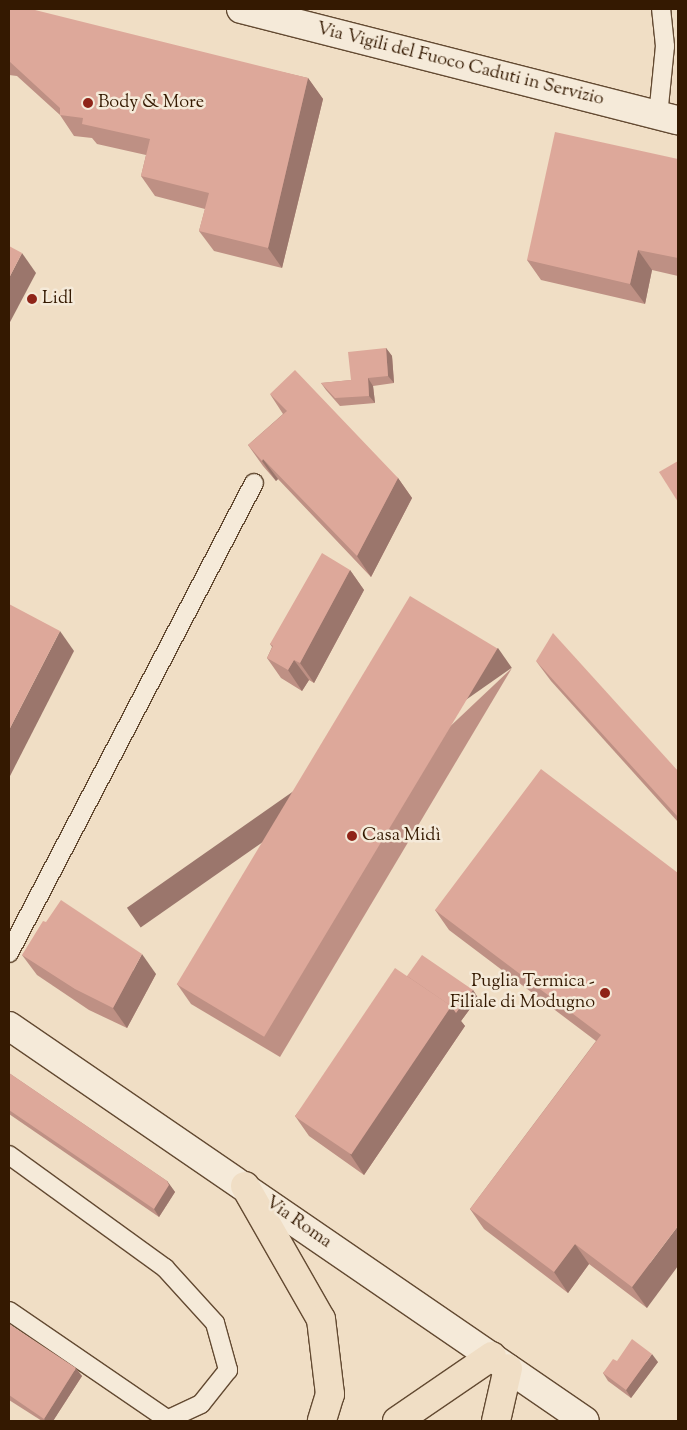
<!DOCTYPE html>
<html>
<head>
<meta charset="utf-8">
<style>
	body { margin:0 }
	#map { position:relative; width:687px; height:1430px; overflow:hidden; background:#f0dec5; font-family:"Sorts Mill Goudy",serif }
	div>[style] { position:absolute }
	.roads { filter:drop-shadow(1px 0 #634a32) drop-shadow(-1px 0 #634a32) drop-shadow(0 1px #634a32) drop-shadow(0 -1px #634a32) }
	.lane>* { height:18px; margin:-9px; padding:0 9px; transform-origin:9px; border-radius:9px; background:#f5ead9 }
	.street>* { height:28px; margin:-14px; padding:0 14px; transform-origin:14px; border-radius:14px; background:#f5ead9 }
	.secondary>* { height:28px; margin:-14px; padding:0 14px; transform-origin:14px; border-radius:14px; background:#f5ead9 }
	.highway>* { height:28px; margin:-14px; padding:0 14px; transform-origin:14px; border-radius:14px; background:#f0dec5 }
	.wall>* { inset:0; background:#be9084 }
	.shaded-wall>* { inset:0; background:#9b766c; transform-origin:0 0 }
	.building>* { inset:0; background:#dda89a; transform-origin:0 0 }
	.dots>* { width:14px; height:14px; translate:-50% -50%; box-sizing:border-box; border:2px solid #f5ead9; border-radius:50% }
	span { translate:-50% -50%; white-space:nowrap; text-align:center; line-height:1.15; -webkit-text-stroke:5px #f5ead9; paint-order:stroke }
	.street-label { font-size:18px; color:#341901 }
	.poi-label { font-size:18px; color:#341901 }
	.left { translate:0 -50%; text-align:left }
	.right { translate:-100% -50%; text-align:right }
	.frame { position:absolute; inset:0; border:10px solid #341901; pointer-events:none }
</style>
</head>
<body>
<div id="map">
	<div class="roads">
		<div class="lane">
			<div style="left:658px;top:116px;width:70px;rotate:-84.3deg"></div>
			<div style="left:665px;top:46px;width:37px;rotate:-96deg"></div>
			<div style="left:9px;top:953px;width:530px;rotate:-62.47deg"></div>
			<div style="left:9px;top:1155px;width:193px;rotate:35.9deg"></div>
			<div style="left:165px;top:1268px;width:74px;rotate:47.7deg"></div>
			<div style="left:215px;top:1323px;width:49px;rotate:74.5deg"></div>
			<div style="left:228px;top:1370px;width:43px;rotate:128.5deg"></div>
			<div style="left:201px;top:1404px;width:40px;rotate:155deg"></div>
			<div style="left:9px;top:1311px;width:193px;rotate:34.4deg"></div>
		</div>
		<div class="street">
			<div style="left:241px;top:9px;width:451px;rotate:14.3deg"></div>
		</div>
		<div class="secondary">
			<div style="left:9px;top:1026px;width:698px;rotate:34.44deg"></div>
		</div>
		<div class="highway">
			<div style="left:245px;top:1186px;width:153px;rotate:60.3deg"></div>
			<div style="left:321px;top:1319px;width:76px;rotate:83.2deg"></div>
			<div style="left:330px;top:1394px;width:28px;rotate:107deg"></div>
			<div style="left:397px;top:1421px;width:115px;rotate:-34.4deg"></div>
			<div style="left:496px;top:1421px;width:54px;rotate:-77.2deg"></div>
		</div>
	</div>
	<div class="wall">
		<div style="clip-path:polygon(9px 9px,308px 78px,323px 99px,282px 268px,214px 251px,199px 231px,205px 209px,155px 196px,141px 176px,146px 155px,97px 144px,92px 138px,74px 136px,60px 115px,17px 76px,9px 75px)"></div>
		<div style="clip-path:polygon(678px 159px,678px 276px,652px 270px,645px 304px,541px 280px,527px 260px)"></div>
		<div style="clip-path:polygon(386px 348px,392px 356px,394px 383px,373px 386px,375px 403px,340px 406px,326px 390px,321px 383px,351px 380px)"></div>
		<div style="clip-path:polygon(270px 394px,398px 478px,412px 498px,371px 577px,278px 479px,276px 481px,263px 466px,248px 445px,283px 414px)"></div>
		<div style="clip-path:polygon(350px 570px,364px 590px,314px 683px,309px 680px,302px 691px,281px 678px,267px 658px,272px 647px,270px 644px)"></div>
		<div style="clip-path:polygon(536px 661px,678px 771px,678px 822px,551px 681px)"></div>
		<div style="clip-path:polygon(512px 668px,280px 1057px,191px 1004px,177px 984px)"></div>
		<div style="clip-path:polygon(678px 873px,647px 1308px,589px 1264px,568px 1293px,484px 1229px,470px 1209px,596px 1041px,449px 930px,435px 910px)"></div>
		<div style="clip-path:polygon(22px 955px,156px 974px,127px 1028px,89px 1010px,37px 975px)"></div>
		<div style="clip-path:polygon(407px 976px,473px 990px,478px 998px,461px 1021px,465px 1026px,364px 1175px,309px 1136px,295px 1116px)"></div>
		<div style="clip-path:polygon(9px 1073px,167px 1181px,175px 1192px,159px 1217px,9px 1114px)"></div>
		<div style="clip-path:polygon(9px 1324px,82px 1376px,53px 1421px,42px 1421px,9px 1400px)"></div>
		<div style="clip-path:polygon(617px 1361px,658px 1362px,631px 1398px,608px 1381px,603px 1373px)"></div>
	</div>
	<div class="shaded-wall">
		<div style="clip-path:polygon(308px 78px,323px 99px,282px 268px,268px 248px)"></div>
		<div style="clip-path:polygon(638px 250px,652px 270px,645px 304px,630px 284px)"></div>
		<div style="clip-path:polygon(22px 253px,36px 273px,9px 324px,9px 278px)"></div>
		<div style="clip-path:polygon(386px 348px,392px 356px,394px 383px,388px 376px)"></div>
		<div style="clip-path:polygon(368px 378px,373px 386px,375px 403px,369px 396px)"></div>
		<div style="clip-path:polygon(263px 459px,278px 479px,276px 481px,262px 461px)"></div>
		<div style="clip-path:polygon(398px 478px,412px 498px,371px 577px,357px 556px)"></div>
		<div style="clip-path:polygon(350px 570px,364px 590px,314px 683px,300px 663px)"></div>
		<div style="clip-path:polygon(60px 631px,74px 651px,9px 778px,9px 730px)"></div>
		<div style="left:498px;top:648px;width:24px;height:453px;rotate:55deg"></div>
		<div style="clip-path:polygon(294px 660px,309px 680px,302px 691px,288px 670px)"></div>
		<div style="clip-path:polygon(142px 954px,156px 974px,127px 1028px,113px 1008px)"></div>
		<div style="clip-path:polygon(473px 990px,478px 998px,461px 1021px,465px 1026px,364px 1175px,350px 1154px,451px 1006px)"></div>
		<div style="clip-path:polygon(167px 1181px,175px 1192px,159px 1217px,154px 1209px)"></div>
		<div style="clip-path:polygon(678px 1226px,678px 1266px,647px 1308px,632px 1287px)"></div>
		<div style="clip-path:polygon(575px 1244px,589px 1264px,568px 1293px,554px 1272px)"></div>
		<div style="clip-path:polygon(652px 1354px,658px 1362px,631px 1398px,626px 1390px)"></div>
		<div style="clip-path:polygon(76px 1368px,82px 1376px,53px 1421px,46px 1421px,44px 1419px)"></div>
	</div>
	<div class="building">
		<div style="clip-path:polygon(9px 9px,31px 9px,308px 78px,268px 248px,199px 231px,209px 193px,141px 176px,150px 139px,82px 124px,83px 118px,60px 115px,60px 108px,9px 61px)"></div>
		<div style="clip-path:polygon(555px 132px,678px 159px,678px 258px,638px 250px,630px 284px,527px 260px)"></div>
		<div style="clip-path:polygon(9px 246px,22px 253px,9px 278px)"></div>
		<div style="clip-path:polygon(386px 348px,388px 376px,368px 378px,369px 396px,335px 398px,321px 383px,351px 380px,348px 352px)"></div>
		<div style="clip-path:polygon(295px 370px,398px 478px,357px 556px,263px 459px,262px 461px,248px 445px,287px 411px,270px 394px)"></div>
		<div style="clip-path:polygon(678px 461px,678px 502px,659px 472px)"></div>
		<div style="clip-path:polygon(322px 553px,350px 570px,300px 663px,294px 660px,288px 670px,267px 658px,273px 646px,270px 644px)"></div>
		<div style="left:410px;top:596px;width:102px;height:453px;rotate:31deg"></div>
		<div style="clip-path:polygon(9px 604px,60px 631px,9px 730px)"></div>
		<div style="clip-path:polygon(553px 633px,678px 771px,678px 817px,536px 661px)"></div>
		<div style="clip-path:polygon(541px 769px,678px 873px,678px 1226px,632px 1287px,575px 1244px,554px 1272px,470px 1209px,601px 1035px,435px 910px)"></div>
		<div style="clip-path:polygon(61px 900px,142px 954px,113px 1008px,75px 989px,22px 955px,43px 921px,46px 922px)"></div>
		<div style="clip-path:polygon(422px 955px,473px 990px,456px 1013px,451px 1006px,407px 976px)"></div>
		<div style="left:395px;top:968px;width:68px;height:179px;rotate:34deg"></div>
		<div style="clip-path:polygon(9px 1073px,167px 1181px,169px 1185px,154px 1209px,9px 1110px)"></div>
		<div style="clip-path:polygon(9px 1324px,76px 1368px,44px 1419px,9px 1395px)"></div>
		<div style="clip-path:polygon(632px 1339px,652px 1354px,626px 1390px,603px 1373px,613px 1359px,617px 1361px)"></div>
	</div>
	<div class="dots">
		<div style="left:88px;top:103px;background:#8f2418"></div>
		<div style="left:32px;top:299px;background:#8f2418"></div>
		<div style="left:352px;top:836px;background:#8f2418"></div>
		<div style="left:605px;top:993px;background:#8f2418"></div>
	</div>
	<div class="street-label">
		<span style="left:460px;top:65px;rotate:14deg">Via Vigili del Fuoco Caduti in Servizio</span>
		<span style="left:298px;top:1223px;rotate:35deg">Via Roma</span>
	</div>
	<div class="poi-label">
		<span class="left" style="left:98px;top:103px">Body &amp; More</span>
		<span class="left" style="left:42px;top:299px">Lidl</span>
		<span class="left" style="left:362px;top:836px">Casa Midì</span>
		<span class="right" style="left:595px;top:993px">Puglia Termica -<br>Filiale di Modugno</span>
	</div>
	<div class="frame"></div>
</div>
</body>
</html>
